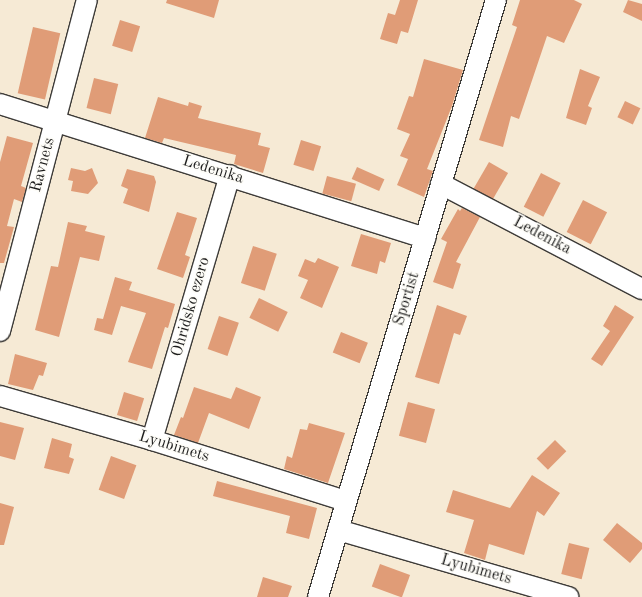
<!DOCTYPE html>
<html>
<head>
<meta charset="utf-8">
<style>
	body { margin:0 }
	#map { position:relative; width:642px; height:597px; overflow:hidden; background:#f6ead5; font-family:"Old Standard TT",serif }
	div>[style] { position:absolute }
	.building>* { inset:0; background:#e09c77; transform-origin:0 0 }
	.roads { filter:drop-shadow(1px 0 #3d3b38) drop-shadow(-1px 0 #3d3b38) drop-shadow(0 1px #3d3b38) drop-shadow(0 -1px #3d3b38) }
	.minor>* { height:20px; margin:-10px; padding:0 10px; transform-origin:10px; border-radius:10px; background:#fff }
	span { translate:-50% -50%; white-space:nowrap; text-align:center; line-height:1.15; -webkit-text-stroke:3px #fdfcf7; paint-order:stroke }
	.street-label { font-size:16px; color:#1c1c1c }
</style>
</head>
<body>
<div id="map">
	<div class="building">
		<div style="clip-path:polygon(167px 0,219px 0,214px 18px,166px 3px)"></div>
		<div style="clip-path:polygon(400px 0,418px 0,408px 33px,401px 31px,397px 44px,380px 39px,388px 13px,395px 15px)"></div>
		<div style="clip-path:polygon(520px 0,574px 0,582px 4px,564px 43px,547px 36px,519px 119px,511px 116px,503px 147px,479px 140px,517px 27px,512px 25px)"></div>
		<div style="clip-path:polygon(628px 0,642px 4px,642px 21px,623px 12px)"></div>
		<div style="left:120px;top:20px;width:21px;height:27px;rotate:17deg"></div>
		<div style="left:33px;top:27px;width:28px;height:68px;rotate:13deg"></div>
		<div style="clip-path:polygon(424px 59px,463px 70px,452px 106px,427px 169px,433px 171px,424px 197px,397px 185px,408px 159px,400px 156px,410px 134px,397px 129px,409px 96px,413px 97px)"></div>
		<div style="clip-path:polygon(580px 69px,600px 77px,588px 106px,592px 108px,586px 125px,566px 118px)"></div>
		<div style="left:94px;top:78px;width:25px;height:31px;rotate:14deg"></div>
		<div style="clip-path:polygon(158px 97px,188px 106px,189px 102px,202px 106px,198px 118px,261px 133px,258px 145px,270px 148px,263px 173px,234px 164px,236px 155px,164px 138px,162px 143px,145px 138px)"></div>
		<div style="left:625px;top:101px;width:17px;height:18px;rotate:25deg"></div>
		<div style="clip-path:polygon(7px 136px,33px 143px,21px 186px,26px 188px,22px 202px,14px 199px,7px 226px,14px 227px,4px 263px,0 263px,0 162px)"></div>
		<div style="left:301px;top:140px;width:21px;height:26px;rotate:17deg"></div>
		<div style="left:489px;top:162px;width:22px;height:31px;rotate:30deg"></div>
		<div style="left:357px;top:167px;width:30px;height:13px;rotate:24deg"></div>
		<div style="clip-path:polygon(71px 168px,85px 171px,92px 168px,98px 183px,88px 194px,71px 191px,73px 181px,68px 180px)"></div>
		<div style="clip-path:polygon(127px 169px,154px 176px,156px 182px,149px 212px,123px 203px,128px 189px,121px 186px)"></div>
		<div style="left:541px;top:173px;width:22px;height:38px;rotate:27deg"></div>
		<div style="left:327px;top:176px;width:30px;height:18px;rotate:15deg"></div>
		<div style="left:583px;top:200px;width:27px;height:36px;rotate:27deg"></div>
		<div style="clip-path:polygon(462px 208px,480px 217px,456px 262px,461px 264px,453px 289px,433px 282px,447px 242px,441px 239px,458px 209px,460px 211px)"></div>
		<div style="clip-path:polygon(177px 212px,197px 218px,185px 255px,190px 257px,183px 278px,157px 269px)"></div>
		<div style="clip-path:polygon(68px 222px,87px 226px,85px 231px,105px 236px,99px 261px,80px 257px,59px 337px,35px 330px,51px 266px,58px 267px)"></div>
		<div style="clip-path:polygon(361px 234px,391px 243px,385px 263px,380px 261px,377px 274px,351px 266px)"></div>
		<div style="left:253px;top:246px;width:25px;height:39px;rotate:18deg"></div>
		<div style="clip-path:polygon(318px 258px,339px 267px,322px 308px,300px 298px,308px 280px,298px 276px,305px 259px,315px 263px)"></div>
		<div style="clip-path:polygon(115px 277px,132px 282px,129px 290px,175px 304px,168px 328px,165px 327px,152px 369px,128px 362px,146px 313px,121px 306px,112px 335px,94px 330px,97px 318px,103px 319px)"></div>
		<div style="left:259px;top:298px;width:32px;height:22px;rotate:26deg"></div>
		<div style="clip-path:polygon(437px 305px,467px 316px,460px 335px,454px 333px,439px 384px,415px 377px)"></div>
		<div style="clip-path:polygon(615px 305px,634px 317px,602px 366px,591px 359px,610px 331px,603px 326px)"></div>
		<div style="left:219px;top:316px;width:21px;height:35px;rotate:19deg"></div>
		<div style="left:341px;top:332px;width:29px;height:22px;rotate:22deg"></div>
		<div style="clip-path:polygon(15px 354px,47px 363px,43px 376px,39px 375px,33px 390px,8px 384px)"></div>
		<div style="clip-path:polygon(194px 387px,231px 399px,236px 387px,261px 397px,249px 429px,209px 413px,198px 443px,174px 435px,181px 417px,183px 418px)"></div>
		<div style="left:124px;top:392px;width:21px;height:24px;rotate:17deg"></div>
		<div style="left:408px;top:402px;width:28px;height:35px;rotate:15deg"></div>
		<div style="clip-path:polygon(0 422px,24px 428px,15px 460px,0 456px)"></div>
		<div style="clip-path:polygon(309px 423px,345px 433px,328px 483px,284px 469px,287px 456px,292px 458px,300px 429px,307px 430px)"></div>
		<div style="clip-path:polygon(52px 438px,72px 444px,69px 457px,74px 459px,69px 474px,44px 468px)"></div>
		<div style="left:555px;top:440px;width:16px;height:26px;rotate:45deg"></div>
		<div style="left:111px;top:456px;width:27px;height:36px;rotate:20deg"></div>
		<div style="clip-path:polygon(532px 475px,560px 493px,544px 516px,537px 511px,524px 555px,489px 544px,485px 560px,464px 553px,474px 520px,446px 512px,453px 490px,510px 508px)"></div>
		<div style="clip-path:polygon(217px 481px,317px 508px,309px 539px,286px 533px,290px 516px,213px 496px)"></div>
		<div style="clip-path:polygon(0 503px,14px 507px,4px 545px,0 545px)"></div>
		<div style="clip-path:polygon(617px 523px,642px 543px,642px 549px,630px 563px,603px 540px)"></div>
		<div style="left:569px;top:543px;width:21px;height:32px;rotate:14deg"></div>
		<div style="left:380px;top:564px;width:32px;height:24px;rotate:20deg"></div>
		<div style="clip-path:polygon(263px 577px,292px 586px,288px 597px,257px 597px)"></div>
	</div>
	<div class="roads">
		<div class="minor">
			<div style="left:0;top:104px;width:446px;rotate:17.5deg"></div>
			<div style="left:441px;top:184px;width:227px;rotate:27.6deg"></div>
			<div style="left:0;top:331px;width:342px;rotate:-75.3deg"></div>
			<div style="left:0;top:396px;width:158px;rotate:16.1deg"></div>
			<div style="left:152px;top:440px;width:203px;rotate:17.5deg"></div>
			<div style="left:152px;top:440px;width:276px;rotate:-73.6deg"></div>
			<div style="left:338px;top:530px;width:240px;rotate:16.2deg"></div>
			<div style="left:318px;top:597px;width:623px;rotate:-73.4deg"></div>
		</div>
	</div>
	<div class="street-label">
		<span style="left:43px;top:165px;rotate:-75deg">Ravnets</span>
		<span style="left:213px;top:170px;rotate:17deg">Ledenika</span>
		<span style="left:542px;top:236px;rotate:28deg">Ledenika</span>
		<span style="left:407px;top:299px;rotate:-73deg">Sportist</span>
		<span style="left:191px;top:307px;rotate:-74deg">Ohridsko ezero</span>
		<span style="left:174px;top:447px;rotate:17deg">Lyubimets</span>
		<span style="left:476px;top:570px;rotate:16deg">Lyubimets</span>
	</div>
</div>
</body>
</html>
